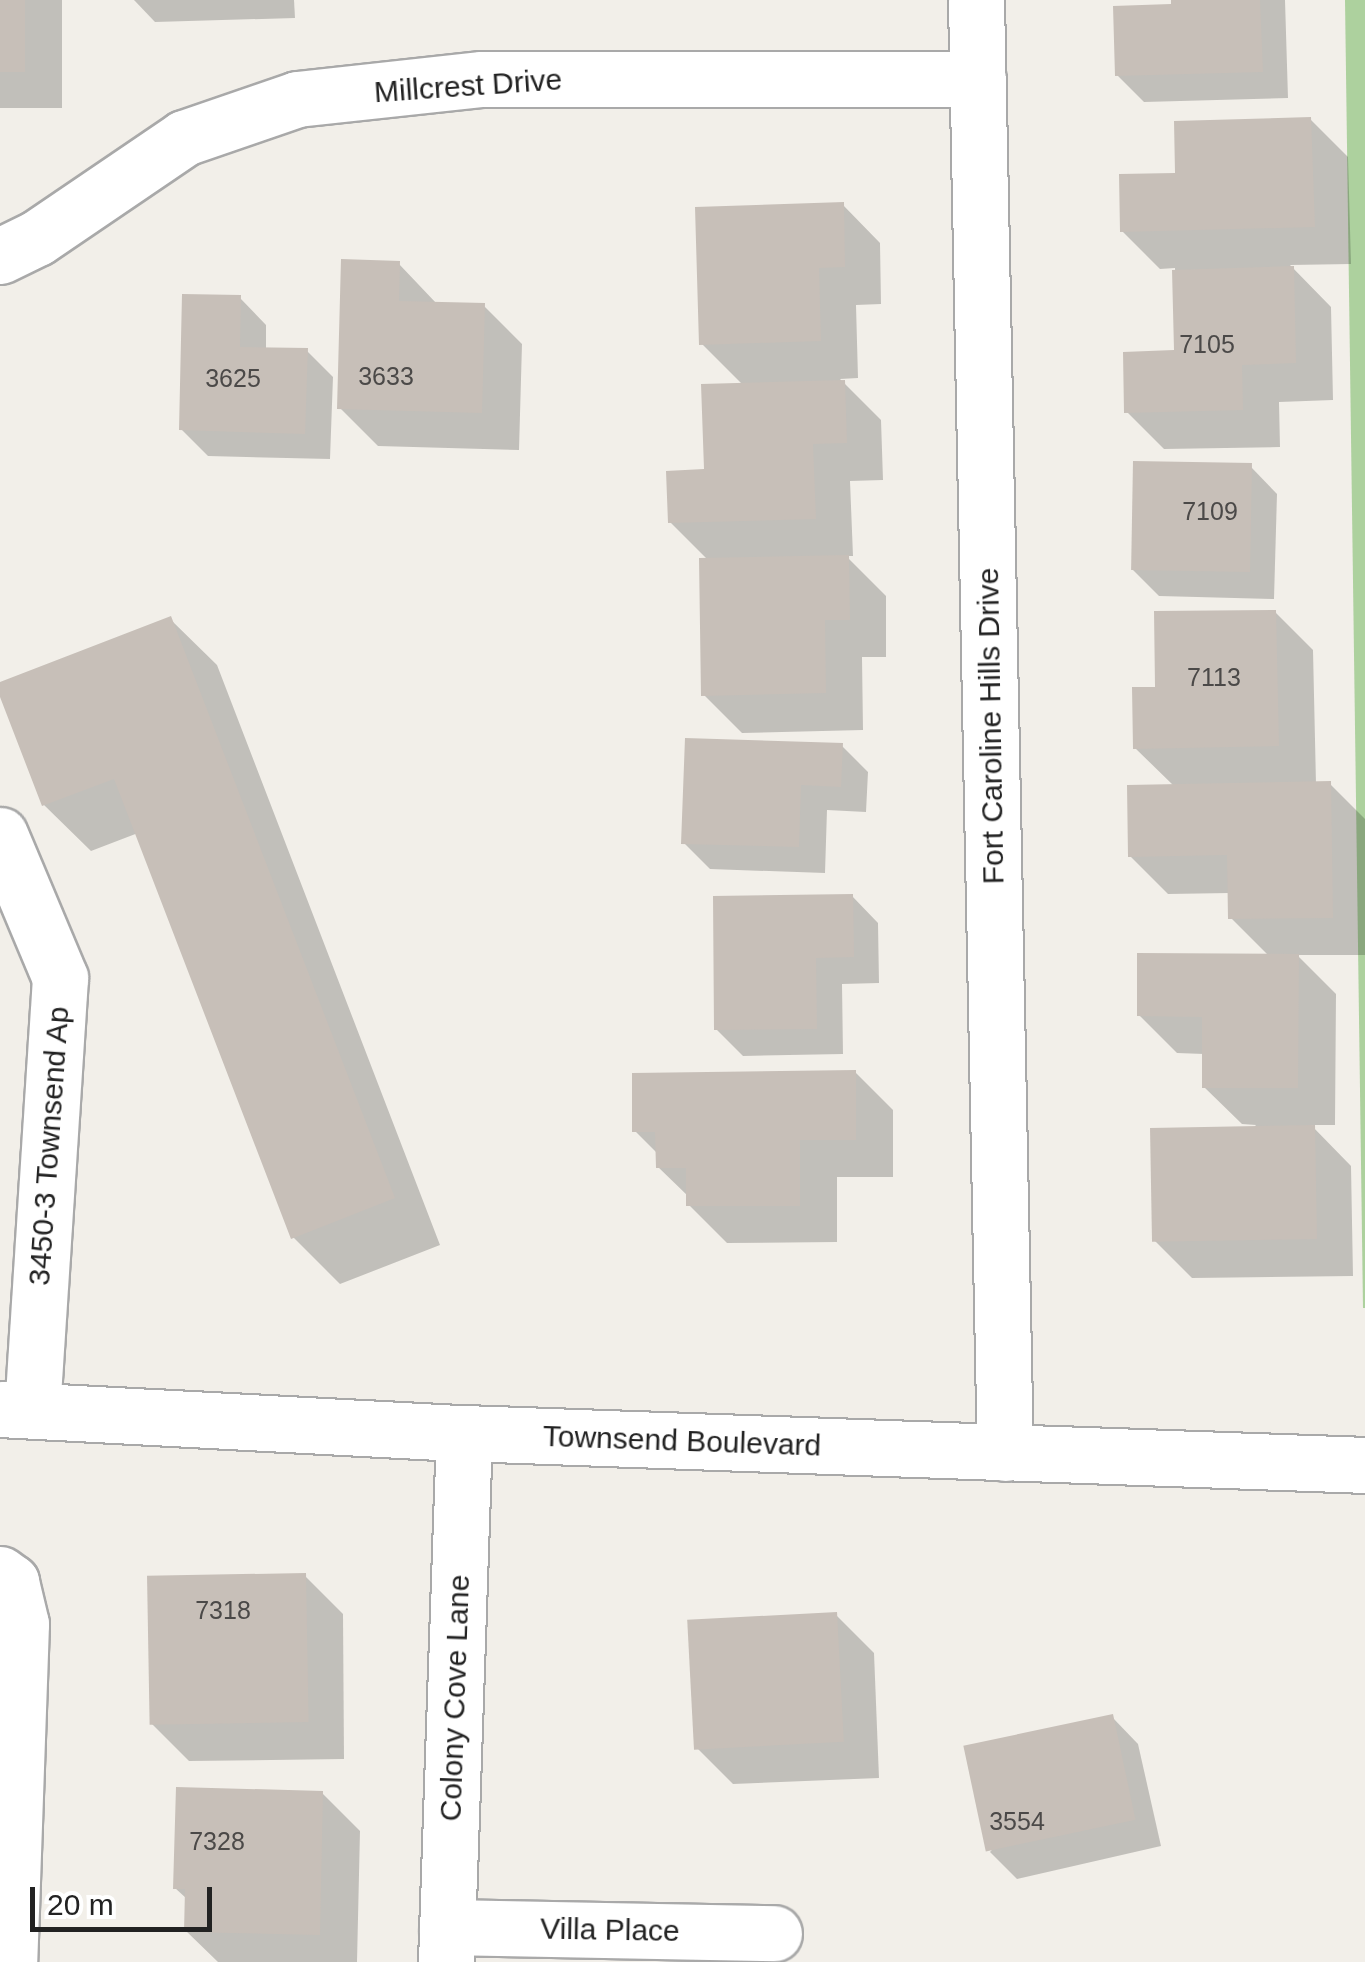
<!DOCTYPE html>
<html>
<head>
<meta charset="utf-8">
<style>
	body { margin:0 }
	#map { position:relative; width:1365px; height:1962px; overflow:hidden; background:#f2efe9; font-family:Helvetica,sans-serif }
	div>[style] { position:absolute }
	.forest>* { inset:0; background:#add19e }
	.shadow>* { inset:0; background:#0003; transform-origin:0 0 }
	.building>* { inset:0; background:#c7bfb8; transform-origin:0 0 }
	.roads { filter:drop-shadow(2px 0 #a9a9a9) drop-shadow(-2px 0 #a9a9a9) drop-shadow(0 2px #a9a9a9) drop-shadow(0 -2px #a9a9a9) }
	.minor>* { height:55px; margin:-27.5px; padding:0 27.5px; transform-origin:27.5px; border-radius:27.5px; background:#fff }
	.tertiary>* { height:55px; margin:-27.5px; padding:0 27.5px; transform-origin:27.5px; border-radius:27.5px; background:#fff }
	span { translate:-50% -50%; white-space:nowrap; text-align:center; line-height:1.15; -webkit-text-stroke:8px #fff; paint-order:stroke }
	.number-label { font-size:25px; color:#4b4948 }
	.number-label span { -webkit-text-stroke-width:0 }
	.street-label { font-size:30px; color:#222 }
	.scale { position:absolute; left:30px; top:1887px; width:182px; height:45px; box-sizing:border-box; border:5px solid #222; border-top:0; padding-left:12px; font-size:30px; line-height:35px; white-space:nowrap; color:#222; -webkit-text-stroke:8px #fff; paint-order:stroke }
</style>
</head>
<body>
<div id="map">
	<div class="forest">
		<div style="clip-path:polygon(1345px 0,1365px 0,1365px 1308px,1363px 1308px)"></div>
	</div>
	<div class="shadow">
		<div style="left:0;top:0;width:62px;height:108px"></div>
		<div style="clip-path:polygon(134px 0,294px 0,295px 18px,155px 22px)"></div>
		<div style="clip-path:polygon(1174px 0,1285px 0,1288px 98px,1144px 102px,1117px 75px,1174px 7px)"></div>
		<div style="clip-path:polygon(1310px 119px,1348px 157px,1351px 264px,1290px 265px,1331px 307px,1333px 400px,1279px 402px,1280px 447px,1164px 449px,1126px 411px,1177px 352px,1175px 268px,1160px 269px,1122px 231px,1178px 176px)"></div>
		<div style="clip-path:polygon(843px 205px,880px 243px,881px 304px,856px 305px,858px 378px,840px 379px,881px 420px,883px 480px,850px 481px,853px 556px,846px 556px,886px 596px,886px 657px,862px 657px,863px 730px,742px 733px,704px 695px,708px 560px,670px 522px,706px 471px,744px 386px,702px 344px)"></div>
		<div style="clip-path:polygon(399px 264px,437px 304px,484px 306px,522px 344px,519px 450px,378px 446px,340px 408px)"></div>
		<div style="clip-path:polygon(240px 298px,266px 325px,266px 350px,307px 351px,333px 377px,330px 459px,208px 456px,181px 429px)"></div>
		<div style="clip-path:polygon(1251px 467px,1277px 494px,1274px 599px,1159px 596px,1132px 569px)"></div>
		<div style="clip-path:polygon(1275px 612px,1313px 650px,1316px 784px,1330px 784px,1365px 819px,1365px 955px,1297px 955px,1336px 994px,1335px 1125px,1311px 1125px,1351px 1166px,1353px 1276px,1192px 1278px,1155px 1241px,1256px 1125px,1242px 1124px,1204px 1087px,1204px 1054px,1177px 1053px,1139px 1015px,1269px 956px,1231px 918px,1230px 893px,1168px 894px,1130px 856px,1174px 786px,1135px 748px,1158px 690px)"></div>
		<div style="clip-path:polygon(170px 619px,217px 665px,440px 1245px,340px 1284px,294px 1238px,138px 833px,91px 851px,44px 805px,0 689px,0 684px)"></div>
		<div style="clip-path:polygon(842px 746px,868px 772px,866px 812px,827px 810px,825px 873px,710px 869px,684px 843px)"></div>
		<div style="clip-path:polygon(852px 896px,878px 923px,879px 983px,842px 984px,843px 1054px,743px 1056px,716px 1029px)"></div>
		<div style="clip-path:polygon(855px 1072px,893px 1110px,893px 1177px,837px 1177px,837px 1242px,727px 1243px,689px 1205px,689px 1197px,658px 1167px,658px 1154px,635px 1131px)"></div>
		<div style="clip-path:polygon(305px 1576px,343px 1614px,344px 1759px,189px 1761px,151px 1723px)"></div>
		<div style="clip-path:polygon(836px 1615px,874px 1653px,879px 1778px,733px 1784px,695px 1746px)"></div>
		<div style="clip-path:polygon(1112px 1717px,1138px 1744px,1161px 1846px,1017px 1879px,990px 1852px)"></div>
		<div style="clip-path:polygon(322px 1793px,360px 1831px,357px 1962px,218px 1962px,186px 1931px,187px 1899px,175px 1888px)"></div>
	</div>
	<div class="building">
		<div style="left:0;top:0;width:25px;height:72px"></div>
		<div style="clip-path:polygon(1171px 0,1260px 0,1263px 72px,1115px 76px,1113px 6px,1171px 4px)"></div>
		<div style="clip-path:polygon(1311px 117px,1315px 227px,1120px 232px,1119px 174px,1175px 173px,1174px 121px)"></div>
		<div style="clip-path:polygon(844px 202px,845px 267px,819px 268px,821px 341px,699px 345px,695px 207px)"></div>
		<div style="clip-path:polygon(341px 259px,400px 261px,399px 301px,485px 303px,482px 413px,337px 409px)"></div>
		<div style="clip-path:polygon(1294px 266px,1296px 363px,1242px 365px,1243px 410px,1124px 413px,1123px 352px,1174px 350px,1172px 270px)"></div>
		<div style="clip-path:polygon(182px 294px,241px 295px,240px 347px,308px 348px,305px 434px,179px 430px)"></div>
		<div style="clip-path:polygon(845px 380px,847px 443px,813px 444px,816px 519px,668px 523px,666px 471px,704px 469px,701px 384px)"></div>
		<div style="left:1133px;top:461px;width:119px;height:109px;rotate:1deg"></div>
		<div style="clip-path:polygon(849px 555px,850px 620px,825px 620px,826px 693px,701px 696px,699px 558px)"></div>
		<div style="clip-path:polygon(1276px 610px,1279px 746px,1133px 749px,1132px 687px,1155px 687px,1154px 611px)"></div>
		<div style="clip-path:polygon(171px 616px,395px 1198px,291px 1239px,114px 779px,42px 806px,0 697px,0 682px)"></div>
		<div style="clip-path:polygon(685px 738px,843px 743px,841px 787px,801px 785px,799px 847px,681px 844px)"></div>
		<div style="clip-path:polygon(1331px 781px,1333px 918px,1228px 919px,1227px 855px,1128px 857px,1127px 785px)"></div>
		<div style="clip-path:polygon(853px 894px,854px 957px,816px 958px,817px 1029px,714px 1030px,713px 896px)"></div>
		<div style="clip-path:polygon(1137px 953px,1299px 954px,1298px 1088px,1202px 1088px,1202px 1017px,1137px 1016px)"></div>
		<div style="clip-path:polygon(856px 1070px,856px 1140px,800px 1140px,800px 1206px,686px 1206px,686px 1168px,656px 1168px,655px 1132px,632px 1132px,632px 1073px)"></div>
		<div style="left:1315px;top:1125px;width:114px;height:165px;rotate:89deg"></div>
		<div style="left:306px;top:1573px;width:149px;height:159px;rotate:89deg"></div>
		<div style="left:837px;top:1612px;width:130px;height:150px;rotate:87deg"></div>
		<div style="left:1113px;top:1714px;width:108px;height:153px;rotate:78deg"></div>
		<div style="clip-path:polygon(176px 1787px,323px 1791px,320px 1935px,184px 1932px,185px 1889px,173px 1889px)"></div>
	</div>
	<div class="roads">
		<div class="minor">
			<div style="left:976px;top:0;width:1453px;rotate:88.86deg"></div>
			<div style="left:0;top:256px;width:41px;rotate:-25.9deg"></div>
			<div style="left:37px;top:238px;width:178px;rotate:-34.2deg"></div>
			<div style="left:184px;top:138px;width:120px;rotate:-19deg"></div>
			<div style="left:297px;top:99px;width:186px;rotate:-6.2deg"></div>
			<div style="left:482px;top:79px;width:496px"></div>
			<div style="left:0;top:835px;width:155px;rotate:67.2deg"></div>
			<div style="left:60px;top:978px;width:433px;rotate:93.7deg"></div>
			<div style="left:0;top:1574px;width:14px;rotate:36deg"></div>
			<div style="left:11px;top:1582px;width:43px;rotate:76.6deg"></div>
			<div style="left:21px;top:1624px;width:338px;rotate:92deg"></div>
			<div style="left:447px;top:1927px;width:327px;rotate:1.1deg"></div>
			<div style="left:446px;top:1962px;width:529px;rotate:-88.05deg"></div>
		</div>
		<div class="tertiary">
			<div style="left:0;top:1409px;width:465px;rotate:3deg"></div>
			<div style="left:464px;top:1433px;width:902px;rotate:2.03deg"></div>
		</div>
	</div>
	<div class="number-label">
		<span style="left:1207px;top:344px">7105</span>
		<span style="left:386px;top:376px">3633</span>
		<span style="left:233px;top:378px">3625</span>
		<span style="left:1210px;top:511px">7109</span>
		<span style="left:1214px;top:677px">7113</span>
		<span style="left:223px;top:1610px">7318</span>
		<span style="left:1017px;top:1821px">3554</span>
		<span style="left:217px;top:1841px">7328</span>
	</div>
	<div class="street-label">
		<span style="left:468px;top:86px;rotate:-4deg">Millcrest Drive</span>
		<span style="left:991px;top:726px;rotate:-91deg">Fort Caroline Hills Drive</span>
		<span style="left:49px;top:1146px;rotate:-86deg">3450-3 Townsend Ap</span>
		<span style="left:682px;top:1441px;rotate:2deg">Townsend Boulevard</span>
		<span style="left:455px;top:1698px;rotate:-88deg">Colony Cove Lane</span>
		<span style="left:610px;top:1930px;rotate:1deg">Villa Place</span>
	</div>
	<div class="scale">20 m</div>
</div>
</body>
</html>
